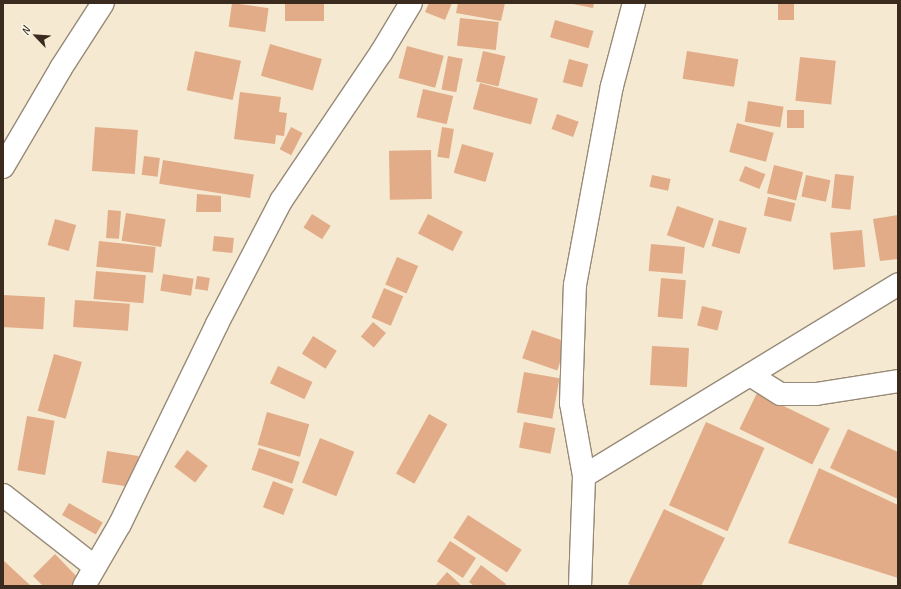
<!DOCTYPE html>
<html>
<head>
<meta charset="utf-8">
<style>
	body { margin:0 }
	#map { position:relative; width:901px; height:589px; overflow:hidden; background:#f5e9d1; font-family:Caveat,sans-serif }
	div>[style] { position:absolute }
	.building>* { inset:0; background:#e2ac88; transform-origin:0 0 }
	.roads { filter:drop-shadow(1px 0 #988a78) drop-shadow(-1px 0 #988a78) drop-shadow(0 1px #988a78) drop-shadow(0 -1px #988a78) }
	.street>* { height:22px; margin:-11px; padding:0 11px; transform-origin:11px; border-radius:11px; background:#fff }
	span { translate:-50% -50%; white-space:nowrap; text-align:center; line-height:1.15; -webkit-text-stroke:4px #fbf7ec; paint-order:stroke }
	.frame { position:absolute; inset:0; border:4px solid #3b2a1e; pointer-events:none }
	.north { position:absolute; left:16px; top:16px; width:40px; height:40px; -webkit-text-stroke:3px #fbf7ec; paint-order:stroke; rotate:295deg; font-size:11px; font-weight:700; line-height:16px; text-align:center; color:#3b2a1e }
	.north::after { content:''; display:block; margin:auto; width:14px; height:18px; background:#3b2a1e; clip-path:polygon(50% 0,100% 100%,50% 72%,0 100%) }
</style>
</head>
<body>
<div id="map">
	<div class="building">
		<div style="left:232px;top:3px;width:37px;height:24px;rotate:8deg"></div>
		<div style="left:285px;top:3px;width:39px;height:18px"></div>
		<div style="clip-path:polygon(429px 3px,452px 3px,445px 20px,425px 12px)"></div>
		<div style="clip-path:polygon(458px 3px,505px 3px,501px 21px,456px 13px)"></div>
		<div style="clip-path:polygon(568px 3px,594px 3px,593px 8px)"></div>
		<div style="left:778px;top:3px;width:16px;height:17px"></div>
		<div style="left:460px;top:18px;width:39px;height:28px;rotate:6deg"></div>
		<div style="left:555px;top:20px;width:40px;height:18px;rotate:16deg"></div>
		<div style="left:270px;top:44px;width:54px;height:33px;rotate:16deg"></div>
		<div style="left:407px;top:46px;width:38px;height:33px;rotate:15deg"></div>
		<div style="left:195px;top:51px;width:47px;height:40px;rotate:12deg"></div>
		<div style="left:483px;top:51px;width:23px;height:31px;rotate:13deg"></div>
		<div style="left:687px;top:51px;width:52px;height:28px;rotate:9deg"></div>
		<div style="left:448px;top:56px;width:15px;height:34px;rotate:11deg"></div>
		<div style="left:800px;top:57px;width:36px;height:44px;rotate:6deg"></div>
		<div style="left:569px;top:59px;width:20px;height:24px;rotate:15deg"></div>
		<div style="left:480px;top:83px;width:60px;height:27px;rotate:15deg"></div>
		<div style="left:423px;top:89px;width:31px;height:29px;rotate:13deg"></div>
		<div style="clip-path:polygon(240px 92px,281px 97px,279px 112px,287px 113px,284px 136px,276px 135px,275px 144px,234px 139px)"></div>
		<div style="left:748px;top:101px;width:36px;height:21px;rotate:9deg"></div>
		<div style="left:787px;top:110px;width:17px;height:18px"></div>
		<div style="left:557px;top:114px;width:23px;height:16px;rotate:20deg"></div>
		<div style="left:737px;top:123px;width:38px;height:30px;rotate:15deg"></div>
		<div style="left:95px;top:127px;width:43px;height:44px;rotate:4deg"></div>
		<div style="left:291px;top:127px;width:13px;height:25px;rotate:27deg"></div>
		<div style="left:442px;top:127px;width:12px;height:30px;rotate:9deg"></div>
		<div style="left:462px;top:144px;width:33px;height:30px;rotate:16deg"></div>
		<div style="left:431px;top:150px;width:49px;height:42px;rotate:89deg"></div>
		<div style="left:144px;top:156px;width:16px;height:19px;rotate:7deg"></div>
		<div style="left:163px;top:160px;width:92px;height:24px;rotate:9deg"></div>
		<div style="left:774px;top:165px;width:30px;height:29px;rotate:14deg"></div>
		<div style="left:745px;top:166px;width:22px;height:16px;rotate:22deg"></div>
		<div style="left:835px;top:174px;width:19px;height:34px;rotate:6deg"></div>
		<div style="left:652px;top:175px;width:19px;height:12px;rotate:12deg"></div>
		<div style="left:806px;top:175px;width:25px;height:22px;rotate:12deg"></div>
		<div style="clip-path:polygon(197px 194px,221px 196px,221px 212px,196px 212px)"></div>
		<div style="left:768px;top:197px;width:28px;height:19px;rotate:13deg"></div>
		<div style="left:677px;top:206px;width:39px;height:31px;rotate:19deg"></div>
		<div style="left:108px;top:210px;width:13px;height:28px;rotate:4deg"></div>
		<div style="left:126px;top:213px;width:40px;height:28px;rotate:9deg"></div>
		<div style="left:312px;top:214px;width:22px;height:16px;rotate:32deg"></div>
		<div style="left:428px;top:214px;width:39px;height:22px;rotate:27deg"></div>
		<div style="clip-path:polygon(898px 215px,898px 259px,880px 261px,873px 219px)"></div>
		<div style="left:55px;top:219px;width:22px;height:27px;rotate:16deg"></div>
		<div style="left:719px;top:220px;width:29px;height:27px;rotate:16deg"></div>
		<div style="left:862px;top:230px;width:37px;height:32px;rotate:85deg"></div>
		<div style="left:214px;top:236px;width:20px;height:15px;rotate:6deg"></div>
		<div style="left:99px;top:241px;width:57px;height:26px;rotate:6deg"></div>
		<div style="left:651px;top:244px;width:34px;height:27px;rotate:5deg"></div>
		<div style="left:397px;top:257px;width:23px;height:30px;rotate:23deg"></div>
		<div style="left:96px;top:271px;width:50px;height:28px;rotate:5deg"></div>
		<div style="left:163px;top:274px;width:31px;height:17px;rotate:9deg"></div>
		<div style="left:197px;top:276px;width:13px;height:13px;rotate:9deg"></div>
		<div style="left:661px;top:278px;width:25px;height:39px;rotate:5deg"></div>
		<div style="left:384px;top:288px;width:21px;height:32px;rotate:23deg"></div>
		<div style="left:3px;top:295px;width:42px;height:32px;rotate:3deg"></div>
		<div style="left:75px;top:300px;width:55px;height:27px;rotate:4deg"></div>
		<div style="left:702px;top:306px;width:21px;height:20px;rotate:14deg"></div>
		<div style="left:373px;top:322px;width:17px;height:19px;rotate:40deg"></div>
		<div style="left:532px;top:330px;width:37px;height:30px;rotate:19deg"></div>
		<div style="left:313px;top:336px;width:28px;height:21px;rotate:32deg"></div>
		<div style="left:652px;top:346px;width:37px;height:39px;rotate:3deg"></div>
		<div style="left:54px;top:354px;width:29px;height:59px;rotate:16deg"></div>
		<div style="left:278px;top:366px;width:38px;height:19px;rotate:25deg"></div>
		<div style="left:524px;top:372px;width:36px;height:41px;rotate:10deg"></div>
		<div style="left:757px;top:393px;width:81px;height:40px;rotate:26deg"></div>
		<div style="left:267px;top:412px;width:44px;height:34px;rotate:16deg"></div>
		<div style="left:429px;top:414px;width:21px;height:68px;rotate:29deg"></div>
		<div style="left:27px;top:416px;width:28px;height:55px;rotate:10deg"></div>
		<div style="left:524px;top:422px;width:32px;height:26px;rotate:11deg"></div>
		<div style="left:706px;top:422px;width:64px;height:91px;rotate:24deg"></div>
		<div style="clip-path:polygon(848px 429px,898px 452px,898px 499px,830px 468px)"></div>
		<div style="left:320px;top:438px;width:37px;height:48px;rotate:22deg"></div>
		<div style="left:259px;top:448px;width:43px;height:23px;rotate:19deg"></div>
		<div style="left:187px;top:450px;width:26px;height:21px;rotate:37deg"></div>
		<div style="left:107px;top:451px;width:32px;height:32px;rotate:9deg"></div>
		<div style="clip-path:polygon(819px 468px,898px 505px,898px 578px,788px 543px)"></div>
		<div style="left:273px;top:481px;width:22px;height:28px;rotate:21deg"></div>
		<div style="left:69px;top:503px;width:39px;height:14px;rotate:30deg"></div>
		<div style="clip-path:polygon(664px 509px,725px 538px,701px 586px,633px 586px,628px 584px)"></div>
		<div style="left:468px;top:515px;width:64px;height:27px;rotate:33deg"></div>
		<div style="left:450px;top:541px;width:31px;height:24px;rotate:33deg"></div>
		<div style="clip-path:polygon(55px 554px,82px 582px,78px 586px,43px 586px,33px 576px)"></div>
		<div style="clip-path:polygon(3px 560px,31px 586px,3px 586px)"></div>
		<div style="clip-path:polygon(481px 565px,506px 584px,505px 586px,474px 586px,469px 582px)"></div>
		<div style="clip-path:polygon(447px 572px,462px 586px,435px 586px)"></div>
	</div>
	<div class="roads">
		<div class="street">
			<div style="left:3px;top:167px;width:115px;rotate:-59.6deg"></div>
			<div style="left:61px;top:68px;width:77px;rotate:-57.1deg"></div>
			<div style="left:750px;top:375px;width:36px;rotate:32deg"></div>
			<div style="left:781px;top:394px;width:35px"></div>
			<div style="left:816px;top:394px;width:83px;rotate:-9deg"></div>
			<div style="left:584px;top:476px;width:368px;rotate:-31.4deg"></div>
			<div style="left:3px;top:495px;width:115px;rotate:38deg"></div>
			<div style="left:84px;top:586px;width:72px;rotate:-59.9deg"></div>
			<div style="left:120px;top:524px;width:222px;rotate:-64.1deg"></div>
			<div style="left:217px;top:324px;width:139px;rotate:-62.5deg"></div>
			<div style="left:281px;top:201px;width:179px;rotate:-56deg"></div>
			<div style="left:381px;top:53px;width:58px;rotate:-59deg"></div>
			<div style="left:580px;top:586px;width:110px;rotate:-87.9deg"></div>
			<div style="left:584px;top:476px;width:74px;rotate:-100.1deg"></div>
			<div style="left:571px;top:403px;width:118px;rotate:-88.1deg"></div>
			<div style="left:575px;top:285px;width:202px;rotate:-79.5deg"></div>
			<div style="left:612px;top:86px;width:86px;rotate:-75.2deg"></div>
		</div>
	</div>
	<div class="frame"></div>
	<div class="north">N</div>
</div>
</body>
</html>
